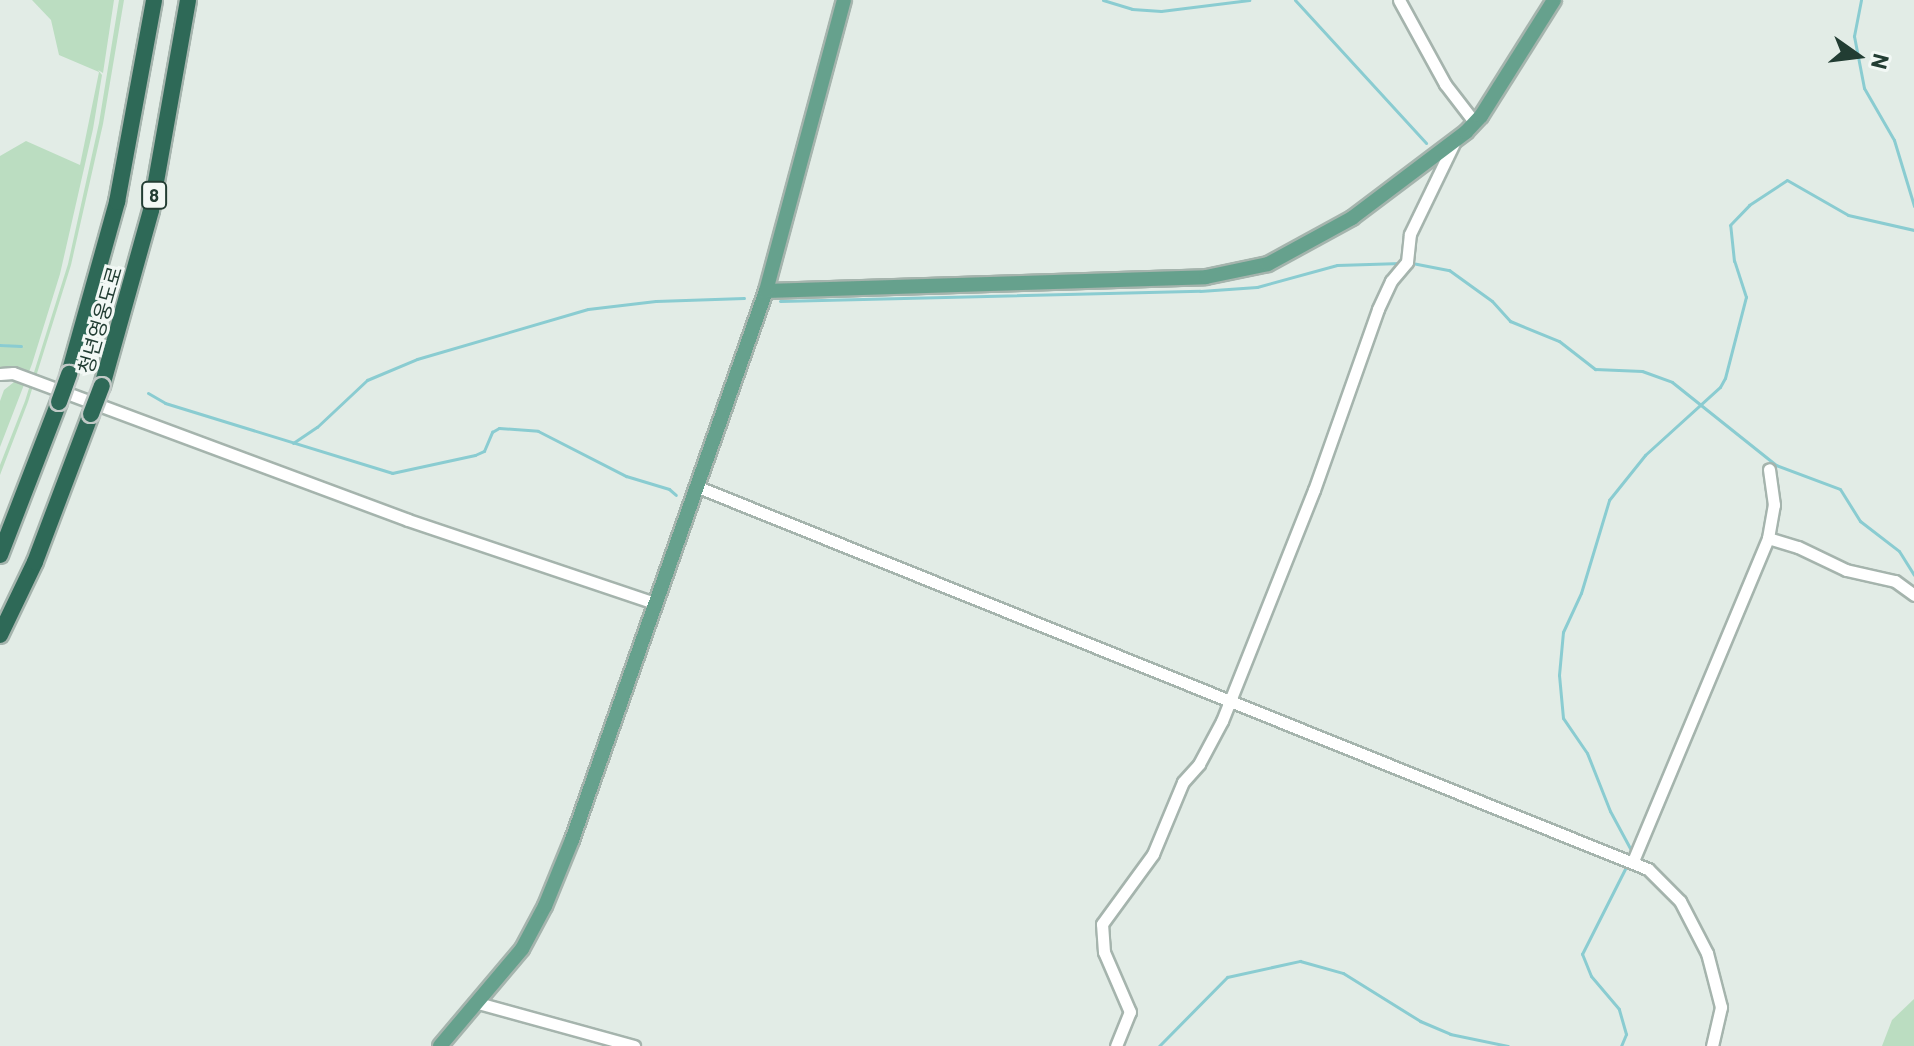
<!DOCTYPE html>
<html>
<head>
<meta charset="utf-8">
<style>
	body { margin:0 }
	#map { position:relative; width:1914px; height:1046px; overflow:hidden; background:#e2ece6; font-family:Barlow,"Noto Sans KR",sans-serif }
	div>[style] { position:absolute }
	.green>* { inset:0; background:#bbddc1 }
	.stream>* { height:3px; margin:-1.5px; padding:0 1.5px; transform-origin:1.5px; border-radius:1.5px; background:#8accd1 }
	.roads { filter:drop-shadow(2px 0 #a5b4ad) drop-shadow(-2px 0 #a5b4ad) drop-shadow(0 2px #a5b4ad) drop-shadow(0 -2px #a5b4ad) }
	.minor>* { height:11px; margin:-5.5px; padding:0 5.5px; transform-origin:5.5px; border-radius:5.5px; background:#fff }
	.major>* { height:14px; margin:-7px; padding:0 7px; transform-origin:7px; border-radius:7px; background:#66a18d }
	.highway>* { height:16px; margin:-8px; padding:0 8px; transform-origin:8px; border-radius:8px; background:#2e6957 }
	.bridges { filter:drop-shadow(2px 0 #c1c9c6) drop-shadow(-2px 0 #c1c9c6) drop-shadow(0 2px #c1c9c6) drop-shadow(0 -2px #c1c9c6) }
	.highway-bridge>* { height:16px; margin:-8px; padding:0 8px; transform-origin:8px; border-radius:8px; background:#2e6957 }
	span { translate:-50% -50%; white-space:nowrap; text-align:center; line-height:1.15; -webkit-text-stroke:6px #f2f8f5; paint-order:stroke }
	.shield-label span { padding:2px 6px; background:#f2f8f5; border:2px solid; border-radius:6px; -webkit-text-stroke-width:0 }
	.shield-label { font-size:18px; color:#223d33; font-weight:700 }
	.street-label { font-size:20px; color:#223d33 }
	.north { position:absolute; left:1818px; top:16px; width:80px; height:80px; -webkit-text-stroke:6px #f2f8f5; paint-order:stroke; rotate:104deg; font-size:22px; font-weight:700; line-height:32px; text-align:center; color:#223d33 }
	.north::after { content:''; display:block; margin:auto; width:28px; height:36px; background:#223d33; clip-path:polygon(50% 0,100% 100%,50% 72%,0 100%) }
</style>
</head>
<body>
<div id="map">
	<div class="green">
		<div style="clip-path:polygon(32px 0,114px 0,103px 73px,98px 70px,102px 75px,93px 129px,60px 274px,32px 364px,0 447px,0 401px,4px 390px,19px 378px,0 369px,0 346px,25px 347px,0 344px,0 156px,26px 141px,80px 165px,99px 72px,59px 55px,51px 20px)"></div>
		<div style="clip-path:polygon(119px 0,124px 0,103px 124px,71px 265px,28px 402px,0 475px,0 465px,25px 401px,68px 264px,99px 123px)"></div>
		<div style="clip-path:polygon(1914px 999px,1914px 1046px,1882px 1046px,1892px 1020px)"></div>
	</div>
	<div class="stream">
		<div style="left:1103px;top:0;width:30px;rotate:17deg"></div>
		<div style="left:1132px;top:9px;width:29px;rotate:4deg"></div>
		<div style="left:1161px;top:11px;width:89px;rotate:-7.1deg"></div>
		<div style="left:1295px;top:0;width:194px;rotate:47.5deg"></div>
		<div style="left:1861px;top:0;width:37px;rotate:101deg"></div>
		<div style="left:1854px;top:36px;width:53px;rotate:79.1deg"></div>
		<div style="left:1864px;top:88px;width:60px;rotate:60deg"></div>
		<div style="left:1894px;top:140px;width:69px;rotate:73.1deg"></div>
		<div style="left:1412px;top:263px;width:38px;rotate:11deg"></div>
		<div style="left:1449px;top:270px;width:53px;rotate:35.8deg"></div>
		<div style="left:1492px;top:301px;width:27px;rotate:48deg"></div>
		<div style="left:1510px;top:321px;width:53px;rotate:22.2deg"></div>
		<div style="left:1559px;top:341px;width:46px;rotate:37.9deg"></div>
		<div style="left:1595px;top:369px;width:47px;rotate:2.4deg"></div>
		<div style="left:1642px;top:371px;width:32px;rotate:20deg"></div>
		<div style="left:1672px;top:382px;width:133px;rotate:38.6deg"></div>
		<div style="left:1776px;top:465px;width:68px;rotate:20.6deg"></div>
		<div style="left:1840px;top:489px;width:38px;rotate:58deg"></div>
		<div style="left:1860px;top:521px;width:49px;rotate:37.6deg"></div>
		<div style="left:1899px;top:551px;width:28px;rotate:58deg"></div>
		<div style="left:780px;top:301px;width:420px;rotate:-1.4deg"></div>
		<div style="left:1200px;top:291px;width:57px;rotate:-4deg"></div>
		<div style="left:1257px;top:287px;width:83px;rotate:-15.4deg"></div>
		<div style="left:1337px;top:265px;width:64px;rotate:-1.8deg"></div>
		<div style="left:0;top:345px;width:21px;rotate:3deg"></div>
		<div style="left:148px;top:393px;width:20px;rotate:30deg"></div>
		<div style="left:165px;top:403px;width:238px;rotate:17.1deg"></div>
		<div style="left:392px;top:473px;width:85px;rotate:-12.2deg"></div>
		<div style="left:475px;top:455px;width:10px;rotate:-24deg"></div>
		<div style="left:484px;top:451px;width:21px;rotate:-67deg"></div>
		<div style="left:492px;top:432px;width:8px;rotate:-30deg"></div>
		<div style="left:499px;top:428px;width:39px;rotate:4deg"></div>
		<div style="left:538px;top:431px;width:99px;rotate:27.1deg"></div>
		<div style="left:626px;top:476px;width:45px;rotate:16.8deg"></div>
		<div style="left:669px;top:489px;width:9px;rotate:41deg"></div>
		<div style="left:293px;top:443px;width:29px;rotate:-34deg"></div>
		<div style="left:317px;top:427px;width:69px;rotate:-43.2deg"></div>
		<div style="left:367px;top:380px;width:54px;rotate:-22.8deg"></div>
		<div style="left:417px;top:359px;width:178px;rotate:-16.3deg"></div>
		<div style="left:588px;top:309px;width:68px;rotate:-6.7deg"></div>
		<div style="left:656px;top:301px;width:88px;rotate:-2deg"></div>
		<div style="left:1631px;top:850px;width:44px;rotate:-118.3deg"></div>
		<div style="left:1610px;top:811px;width:62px;rotate:-111.6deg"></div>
		<div style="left:1587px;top:753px;width:42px;rotate:-124.4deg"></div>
		<div style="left:1563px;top:718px;width:43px;rotate:-95.3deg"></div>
		<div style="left:1559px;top:675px;width:43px;rotate:-84.7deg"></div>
		<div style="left:1563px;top:632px;width:43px;rotate:-65.2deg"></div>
		<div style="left:1581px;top:593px;width:97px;rotate:-73.2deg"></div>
		<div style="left:1609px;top:500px;width:58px;rotate:-51.3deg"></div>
		<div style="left:1645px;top:455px;width:101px;rotate:-42.2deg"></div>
		<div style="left:1720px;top:387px;width:10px;rotate:-61deg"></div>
		<div style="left:1725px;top:378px;width:84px;rotate:-75.5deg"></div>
		<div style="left:1746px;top:297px;width:38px;rotate:-108deg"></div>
		<div style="left:1734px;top:261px;width:36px;rotate:-96deg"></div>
		<div style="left:1730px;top:225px;width:28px;rotate:-46deg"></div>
		<div style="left:1749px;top:205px;width:45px;rotate:-33.3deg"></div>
		<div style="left:1787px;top:180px;width:70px;rotate:29.8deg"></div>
		<div style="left:1848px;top:215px;width:68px;rotate:12.8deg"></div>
		<div style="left:1159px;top:1046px;width:97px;rotate:-45.4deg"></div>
		<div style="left:1227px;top:977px;width:75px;rotate:-12.4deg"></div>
		<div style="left:1300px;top:961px;width:45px;rotate:15.6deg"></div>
		<div style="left:1343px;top:973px;width:91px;rotate:31.9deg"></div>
		<div style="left:1420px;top:1021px;width:33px;rotate:23deg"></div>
		<div style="left:1450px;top:1034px;width:59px;rotate:11.7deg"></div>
		<div style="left:1621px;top:1046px;width:13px;rotate:-67deg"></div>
		<div style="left:1626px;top:1034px;width:26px;rotate:-106deg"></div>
		<div style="left:1619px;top:1009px;width:43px;rotate:-130.3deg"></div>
		<div style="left:1591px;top:976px;width:24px;rotate:-112deg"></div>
		<div style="left:1582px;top:954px;width:100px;rotate:-63.2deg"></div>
	</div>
	<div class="roads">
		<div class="minor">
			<div style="left:1399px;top:0;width:96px;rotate:61.3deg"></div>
			<div style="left:1445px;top:84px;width:49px;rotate:52.4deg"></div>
			<div style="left:0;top:374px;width:13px;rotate:-4deg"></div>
			<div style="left:13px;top:373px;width:421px;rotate:20.4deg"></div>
			<div style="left:408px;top:520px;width:261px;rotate:18.6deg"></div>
			<div style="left:698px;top:487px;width:1024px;rotate:21.91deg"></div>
			<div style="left:1648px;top:869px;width:45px;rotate:45deg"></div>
			<div style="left:1680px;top:901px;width:59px;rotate:62.6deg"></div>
			<div style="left:1707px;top:953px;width:56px;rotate:75.5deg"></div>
			<div style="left:1721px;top:1007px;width:40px;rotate:103deg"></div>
			<div style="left:1768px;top:538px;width:31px;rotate:17deg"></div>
			<div style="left:1798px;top:547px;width:53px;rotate:25.6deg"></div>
			<div style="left:1846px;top:570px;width:50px;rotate:12.7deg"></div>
			<div style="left:1895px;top:581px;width:24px;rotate:36deg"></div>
			<div style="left:1633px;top:861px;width:350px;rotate:-67.3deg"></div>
			<div style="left:1768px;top:538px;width:34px;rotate:-80deg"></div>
			<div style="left:1774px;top:505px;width:36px;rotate:-98deg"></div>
			<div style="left:478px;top:1003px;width:162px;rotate:15.4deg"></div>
			<div style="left:1116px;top:1046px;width:37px;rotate:-68deg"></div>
			<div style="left:1130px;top:1012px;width:65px;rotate:-113.4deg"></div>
			<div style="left:1104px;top:952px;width:28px;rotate:-94deg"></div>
			<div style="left:1102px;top:924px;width:87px;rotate:-53.9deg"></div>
			<div style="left:1153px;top:854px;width:78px;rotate:-67.4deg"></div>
			<div style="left:1183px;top:782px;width:24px;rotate:-48deg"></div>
			<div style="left:1199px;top:764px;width:49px;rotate:-61.9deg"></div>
			<div style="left:1222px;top:721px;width:249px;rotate:-68.3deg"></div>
			<div style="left:1314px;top:490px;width:192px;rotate:-70.5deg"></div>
			<div style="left:1378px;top:309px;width:31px;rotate:-65deg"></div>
			<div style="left:1391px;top:281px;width:25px;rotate:-50deg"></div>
			<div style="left:1407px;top:262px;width:28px;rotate:-84deg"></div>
			<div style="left:1410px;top:234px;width:101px;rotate:-64.2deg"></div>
		</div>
		<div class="major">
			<div style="left:766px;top:291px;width:440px;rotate:-1.8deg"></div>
			<div style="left:1206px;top:277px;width:63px;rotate:-11.8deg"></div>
			<div style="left:1268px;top:264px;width:96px;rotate:-28.7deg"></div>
			<div style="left:1352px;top:218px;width:143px;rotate:-37deg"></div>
			<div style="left:1466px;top:132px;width:22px;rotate:-47deg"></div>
			<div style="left:1481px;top:116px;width:137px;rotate:-57.8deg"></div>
			<div style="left:440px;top:1046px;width:127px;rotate:-49.8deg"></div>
			<div style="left:522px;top:949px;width:49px;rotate:-61.9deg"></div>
			<div style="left:545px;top:906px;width:71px;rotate:-67.8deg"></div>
			<div style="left:572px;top:840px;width:582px;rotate:-70.54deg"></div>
			<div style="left:766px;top:291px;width:301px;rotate:-75deg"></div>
		</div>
		<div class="highway">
			<div style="left:69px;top:374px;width:179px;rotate:-74.4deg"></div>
			<div style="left:117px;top:202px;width:205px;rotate:-79.6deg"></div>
			<div style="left:102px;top:386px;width:183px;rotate:-74.4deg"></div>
			<div style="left:151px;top:210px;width:213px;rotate:-80deg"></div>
			<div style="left:0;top:555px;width:164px;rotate:-68.9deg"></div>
			<div style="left:0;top:635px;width:81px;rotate:-64.4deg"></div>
			<div style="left:35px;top:562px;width:158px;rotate:-69.3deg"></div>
		</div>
	</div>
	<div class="bridges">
		<div class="highway-bridge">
			<div style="left:59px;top:402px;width:30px;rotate:-70deg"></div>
			<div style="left:91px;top:414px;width:30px;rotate:-69deg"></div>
		</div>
	</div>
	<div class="shield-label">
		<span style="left:154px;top:195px">8</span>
	</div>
	<div class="street-label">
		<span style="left:100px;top:320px;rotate:-74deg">청년영웅도로</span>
	</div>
	<div class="north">N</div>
</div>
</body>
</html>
